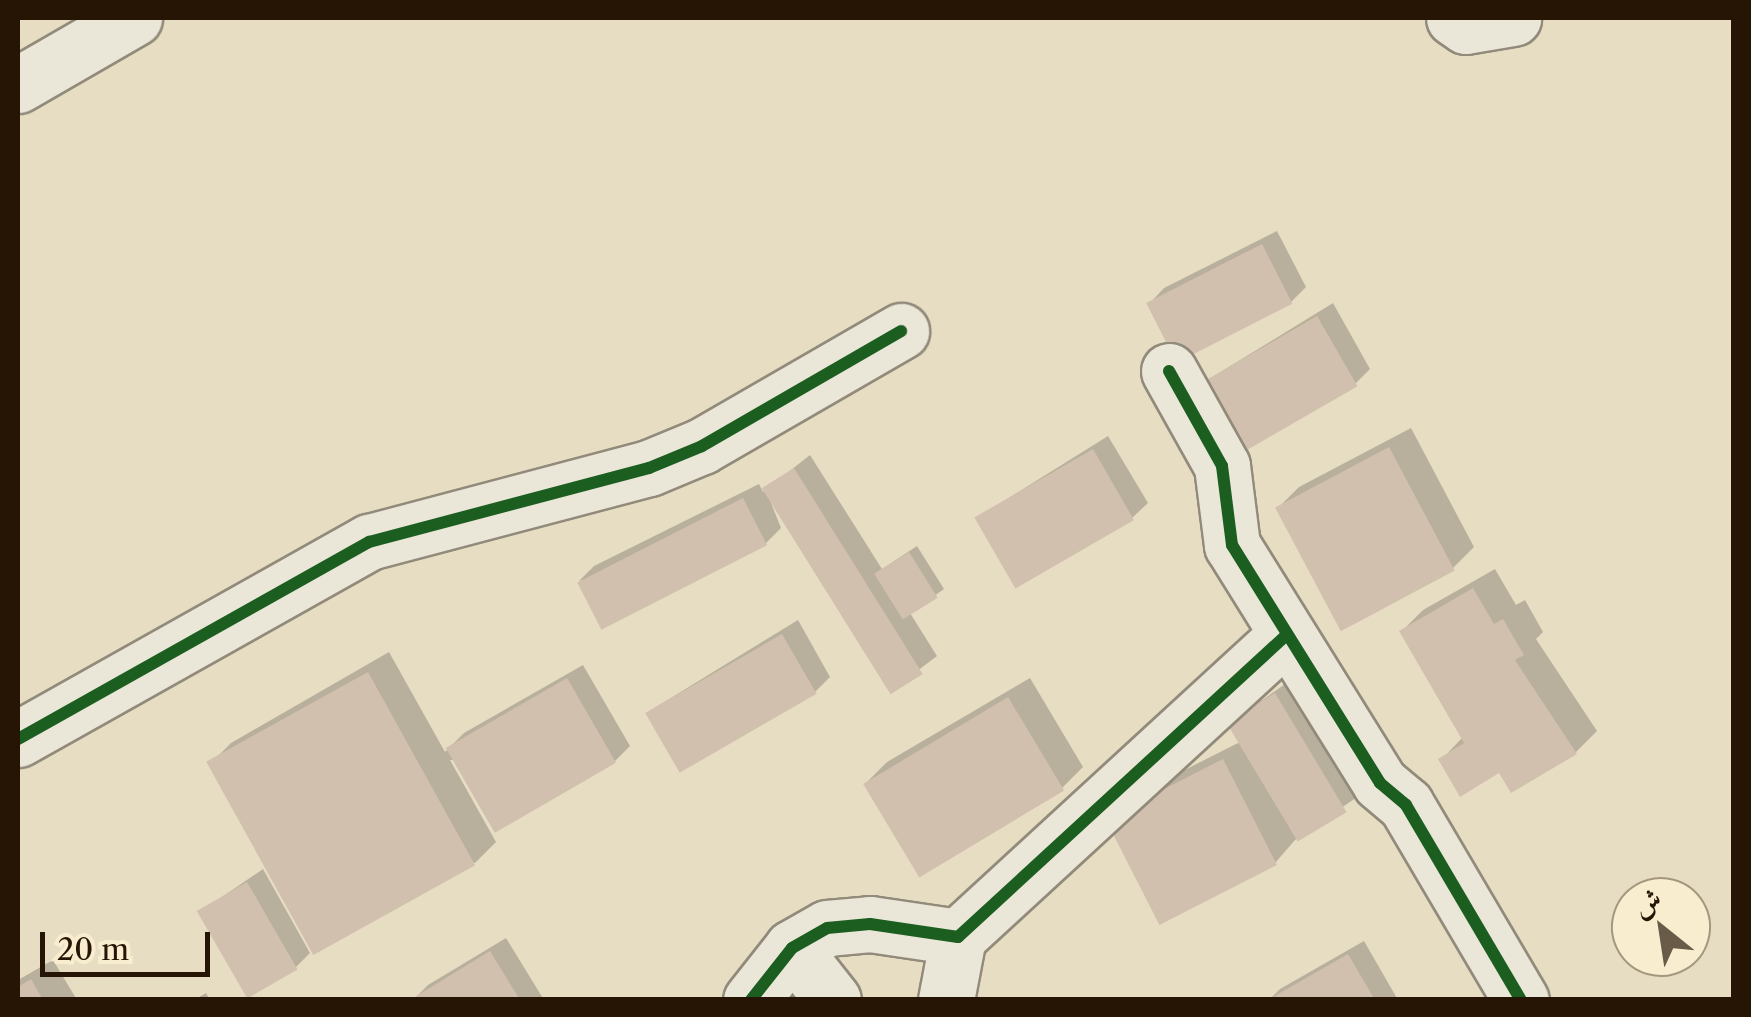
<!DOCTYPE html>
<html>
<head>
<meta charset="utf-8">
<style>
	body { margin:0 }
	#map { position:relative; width:1751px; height:1017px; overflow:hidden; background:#e6ddc3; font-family:"Libre Caslon Text",Amiri,serif }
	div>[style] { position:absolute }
	.shadow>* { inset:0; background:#0003 }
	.building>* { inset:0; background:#d2c0ae; transform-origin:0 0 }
	.roads { filter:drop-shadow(2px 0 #928a7a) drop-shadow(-2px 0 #928a7a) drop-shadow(0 2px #928a7a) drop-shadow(0 -2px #928a7a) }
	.minor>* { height:55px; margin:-27.5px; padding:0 27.5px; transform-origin:27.5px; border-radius:27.5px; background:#eae6d8 }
	.cycleway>* { height:12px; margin:-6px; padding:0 6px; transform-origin:6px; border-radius:6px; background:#1b5e20 }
	span { translate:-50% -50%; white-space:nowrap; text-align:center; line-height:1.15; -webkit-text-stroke:8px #f8edcf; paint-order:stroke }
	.frame { position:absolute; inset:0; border:20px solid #261505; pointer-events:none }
	.north { position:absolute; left:1611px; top:877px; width:100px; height:100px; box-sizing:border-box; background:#f8edcf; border:2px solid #a4977e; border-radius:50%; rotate:330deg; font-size:28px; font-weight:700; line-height:40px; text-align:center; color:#261505 }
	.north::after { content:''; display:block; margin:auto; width:35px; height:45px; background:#695b48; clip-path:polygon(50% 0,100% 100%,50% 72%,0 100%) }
	.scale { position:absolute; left:40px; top:932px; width:170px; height:45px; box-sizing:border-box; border:5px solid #261505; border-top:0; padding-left:12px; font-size:30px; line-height:35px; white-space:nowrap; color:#261505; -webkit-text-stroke:8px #f8edcf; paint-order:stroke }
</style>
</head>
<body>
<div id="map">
	<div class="shadow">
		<div style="clip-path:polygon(1277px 231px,1306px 287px,1291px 302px,1149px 304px,1164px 288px)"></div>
		<div style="clip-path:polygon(1333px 303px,1370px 369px,1355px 384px,1201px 384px)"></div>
		<div style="clip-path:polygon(1411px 428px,1474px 547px,1453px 568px,1278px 508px,1299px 487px)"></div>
		<div style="clip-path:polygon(1108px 436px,1148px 503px,1132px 518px,977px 518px)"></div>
		<div style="clip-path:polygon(810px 455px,882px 569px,917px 546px,944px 589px,910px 613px,937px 656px,892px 690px,766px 490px,781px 528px,766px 543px,579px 581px,594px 566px,759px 484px,763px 492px)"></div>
		<div style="clip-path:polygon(1495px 569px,1516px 605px,1525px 600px,1543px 632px,1536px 639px,1597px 731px,1576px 752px,1500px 769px,1441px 760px,1463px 737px,1402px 631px,1423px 610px)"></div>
		<div style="clip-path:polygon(798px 620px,830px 677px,815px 692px,648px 712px)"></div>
		<div style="clip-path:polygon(389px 652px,445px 752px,464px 733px,583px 665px,630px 746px,615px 761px,450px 760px,496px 842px,475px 863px,210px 764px,231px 743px)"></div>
		<div style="clip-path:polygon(1030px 678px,1083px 767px,1062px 788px,866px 783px,887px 762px)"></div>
		<div style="clip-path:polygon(1291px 680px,1360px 795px,1295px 840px,1275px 863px,1129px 798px,1240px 742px,1229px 723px)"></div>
		<div style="clip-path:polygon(263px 869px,310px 953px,295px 968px,200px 912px)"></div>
		<div style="clip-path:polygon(506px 938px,544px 1000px,413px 1000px,428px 985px)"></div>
		<div style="clip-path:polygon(1364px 941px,1398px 1000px,1269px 1000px,1280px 989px)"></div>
		<div style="clip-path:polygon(53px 960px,77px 1000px,18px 1000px,18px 980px)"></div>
		<div style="clip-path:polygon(206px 993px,210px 1000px,194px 1000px)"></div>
	</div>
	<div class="building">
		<div style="left:1262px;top:244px;width:67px;height:130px;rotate:63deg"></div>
		<div style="left:1317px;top:316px;width:81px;height:137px;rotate:60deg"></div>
		<div style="left:1389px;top:447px;width:140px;height:129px;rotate:62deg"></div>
		<div style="left:1093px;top:449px;width:82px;height:137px;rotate:60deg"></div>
		<div style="left:794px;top:468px;width:243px;height:38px;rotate:58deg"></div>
		<div style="left:743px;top:498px;width:53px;height:186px;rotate:63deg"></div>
		<div style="left:909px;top:552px;width:54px;height:41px;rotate:58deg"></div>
		<div style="clip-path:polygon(1473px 588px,1494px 624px,1503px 619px,1524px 655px,1515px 660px,1577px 754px,1511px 793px,1499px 773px,1460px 797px,1438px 759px,1464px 743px,1399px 631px)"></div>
		<div style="left:782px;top:634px;width:69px;height:158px;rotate:60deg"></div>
		<div style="left:368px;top:672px;width:221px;height:185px;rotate:61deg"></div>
		<div style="left:567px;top:678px;width:98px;height:140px;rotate:60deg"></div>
		<div style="left:1275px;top:693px;width:139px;height:57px;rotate:59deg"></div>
		<div style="left:1008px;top:697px;width:109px;height:169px;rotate:59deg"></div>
		<div style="left:1223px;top:759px;width:119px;height:132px;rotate:63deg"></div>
		<div style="left:247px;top:882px;width:101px;height:58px;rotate:60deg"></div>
		<div style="clip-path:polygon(490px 951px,520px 1000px,410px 1000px)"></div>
		<div style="clip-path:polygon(1348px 954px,1375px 1000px,1268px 1000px)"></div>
		<div style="clip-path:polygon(31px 979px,43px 1000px,18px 1000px,18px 987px)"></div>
	</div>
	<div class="roads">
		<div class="minor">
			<div style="left:1454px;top:18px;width:14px;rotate:34deg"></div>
			<div style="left:1466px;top:26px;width:48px;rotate:-9.7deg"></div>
			<div style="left:18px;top:85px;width:134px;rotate:-30deg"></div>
			<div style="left:1169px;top:371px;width:109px;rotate:60.8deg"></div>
			<div style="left:1222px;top:466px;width:80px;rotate:82.8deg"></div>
			<div style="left:1232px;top:545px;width:280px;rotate:58.1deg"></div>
			<div style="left:1380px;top:783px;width:34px;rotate:40deg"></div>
			<div style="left:1406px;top:805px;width:226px;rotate:59.5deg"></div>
			<div style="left:18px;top:739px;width:403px;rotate:-29.3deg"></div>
			<div style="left:369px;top:542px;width:290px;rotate:-14.8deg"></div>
			<div style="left:649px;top:468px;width:57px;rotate:-22.5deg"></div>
			<div style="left:702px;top:446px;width:230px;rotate:-30deg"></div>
			<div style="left:792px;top:948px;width:66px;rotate:51.7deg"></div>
			<div style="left:751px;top:1000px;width:66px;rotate:-51.7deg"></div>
			<div style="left:792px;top:948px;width:40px;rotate:-29.7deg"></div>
			<div style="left:827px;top:928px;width:43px;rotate:-5.3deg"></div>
			<div style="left:870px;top:924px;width:89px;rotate:8.4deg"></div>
			<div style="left:958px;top:937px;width:446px;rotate:-42.6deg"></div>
			<div style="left:946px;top:1000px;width:64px;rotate:-79.2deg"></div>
		</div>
	</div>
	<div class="cycleway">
		<div style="left:1169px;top:371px;width:109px;rotate:60.8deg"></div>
		<div style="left:1222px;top:466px;width:80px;rotate:82.8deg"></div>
		<div style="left:1232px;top:545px;width:280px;rotate:58.1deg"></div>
		<div style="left:1380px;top:783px;width:34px;rotate:40deg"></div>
		<div style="left:1406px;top:805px;width:226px;rotate:59.5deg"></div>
		<div style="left:18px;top:739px;width:403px;rotate:-29.3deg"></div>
		<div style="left:369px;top:542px;width:290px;rotate:-14.8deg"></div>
		<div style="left:649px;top:468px;width:57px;rotate:-22.5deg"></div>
		<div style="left:702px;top:446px;width:230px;rotate:-30deg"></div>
		<div style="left:751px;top:1000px;width:66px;rotate:-51.7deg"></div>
		<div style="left:792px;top:948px;width:40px;rotate:-29.7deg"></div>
		<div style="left:827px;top:928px;width:43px;rotate:-5.3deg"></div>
		<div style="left:870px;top:924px;width:89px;rotate:8.4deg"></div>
		<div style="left:958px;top:937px;width:446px;rotate:-42.6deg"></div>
	</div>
	<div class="frame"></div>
	<div class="north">ش</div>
	<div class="scale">20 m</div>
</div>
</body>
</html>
